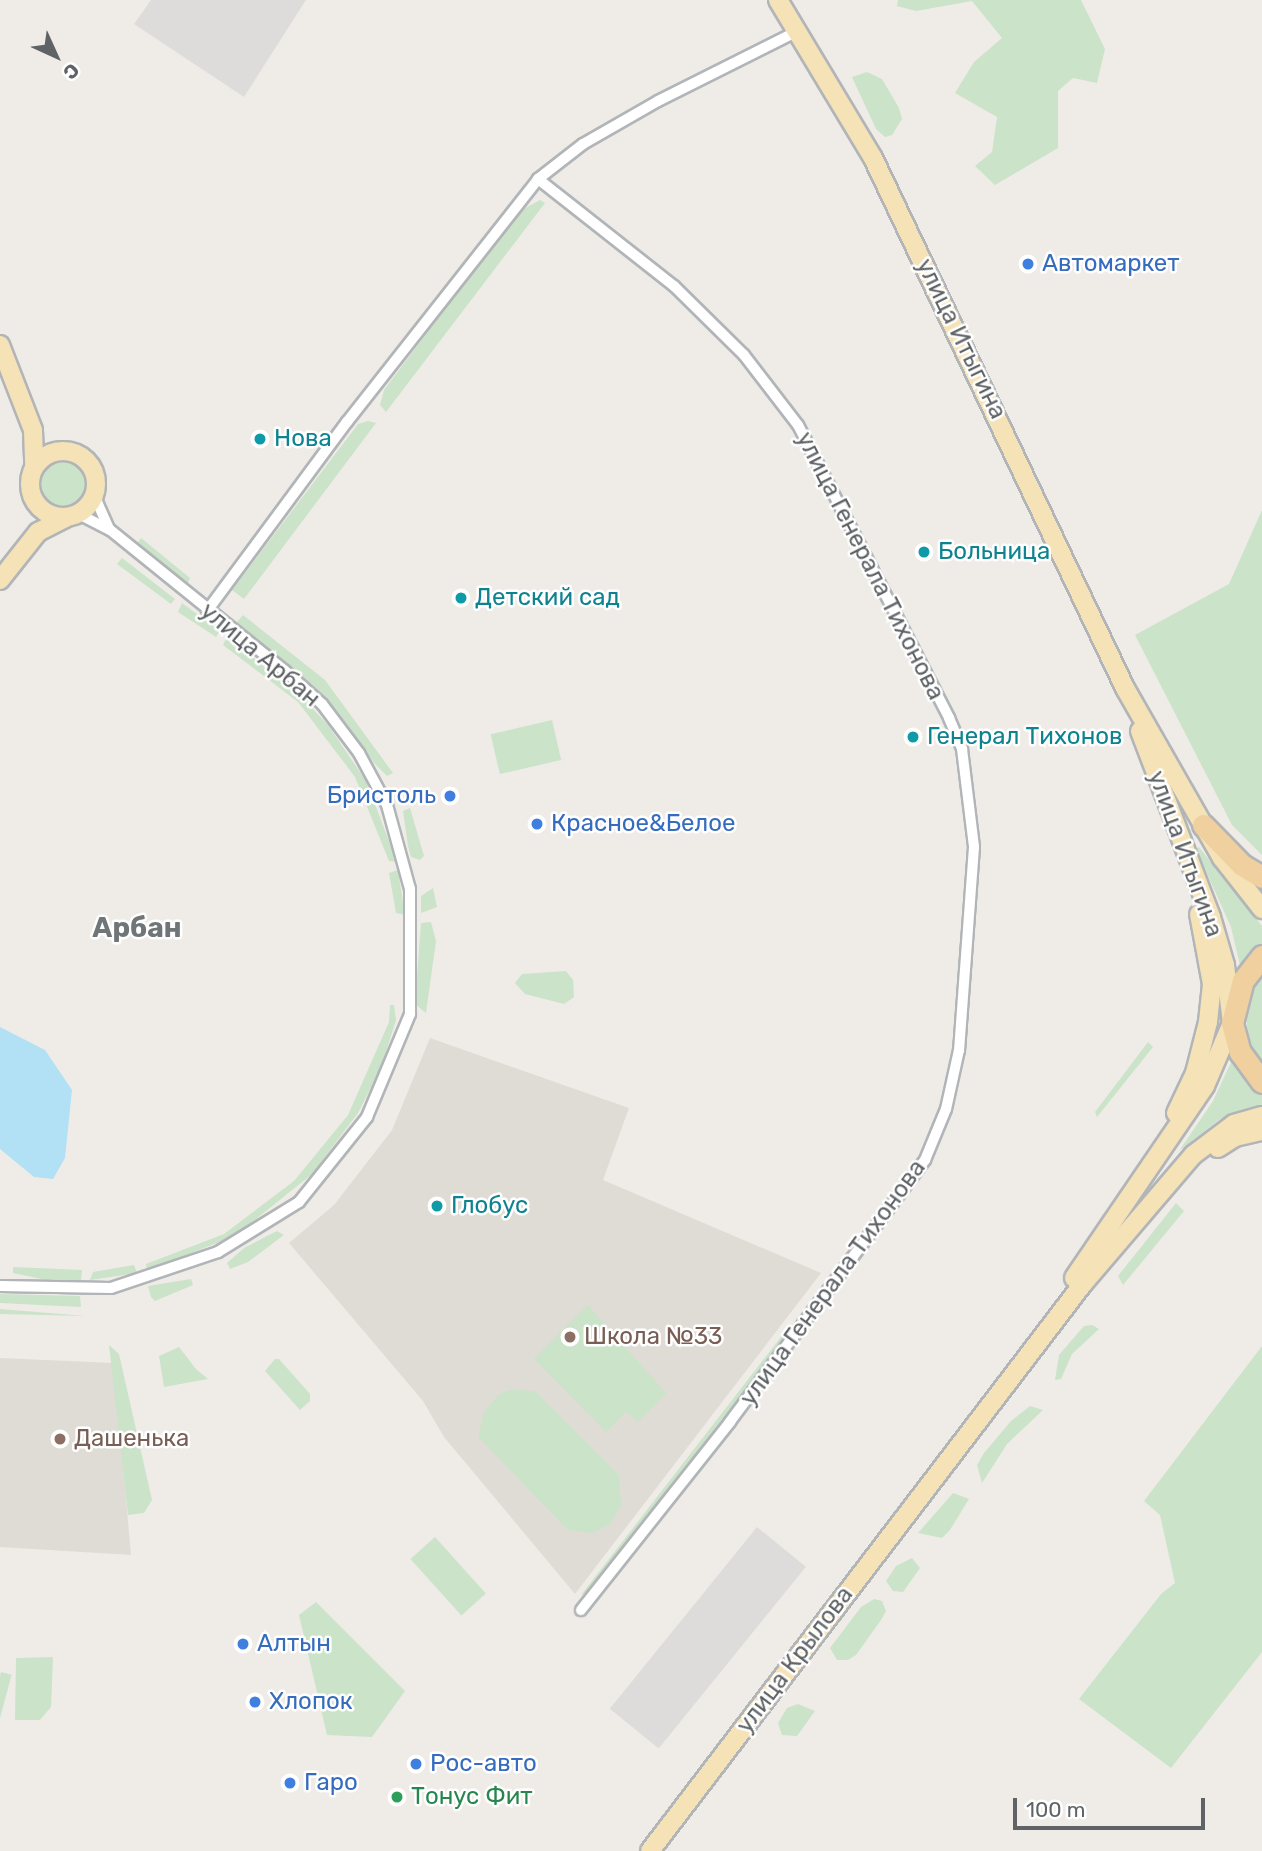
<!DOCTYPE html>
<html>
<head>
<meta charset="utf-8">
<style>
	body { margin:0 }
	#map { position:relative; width:1262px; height:1851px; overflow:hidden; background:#efece8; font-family:Rubik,sans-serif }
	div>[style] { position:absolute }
	.industrial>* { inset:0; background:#dedcda; transform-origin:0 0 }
	.education>* { inset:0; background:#dfdcd6 }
	.green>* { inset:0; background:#cbe3c8; transform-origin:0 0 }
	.round { border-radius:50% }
	.water>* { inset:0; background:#b2e0f4 }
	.roads { filter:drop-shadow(2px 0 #b2b5b8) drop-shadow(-2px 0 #b2b5b8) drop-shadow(0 2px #b2b5b8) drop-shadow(0 -2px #b2b5b8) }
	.street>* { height:10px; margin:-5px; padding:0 5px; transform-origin:5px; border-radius:5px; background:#fff }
	.primary>* { height:18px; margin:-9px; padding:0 9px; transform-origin:9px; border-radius:9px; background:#f5e3b7 }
	.primary>.ring { margin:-9px; padding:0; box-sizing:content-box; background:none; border:18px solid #f5e3b7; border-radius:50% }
	.highway>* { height:21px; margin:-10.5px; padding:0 10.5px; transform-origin:10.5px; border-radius:10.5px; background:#f0d09e }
	.dots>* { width:19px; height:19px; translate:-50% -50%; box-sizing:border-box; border:4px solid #fff; border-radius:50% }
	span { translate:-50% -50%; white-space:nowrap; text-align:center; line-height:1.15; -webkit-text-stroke:5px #fff; paint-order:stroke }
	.shop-label { font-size:24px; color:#366cbe }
	.left { translate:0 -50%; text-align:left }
	.right { translate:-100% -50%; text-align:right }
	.street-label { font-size:24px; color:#5f6366 }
	.culture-label { font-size:24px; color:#0d838f }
	.education-label { font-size:24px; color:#785e54 }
	.leisure-label { font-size:24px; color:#27864d }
	.quarter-label { font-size:28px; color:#707578; font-weight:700 }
	.north { position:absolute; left:21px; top:21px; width:70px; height:70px; -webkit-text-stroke:5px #fff; paint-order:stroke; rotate:135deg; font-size:19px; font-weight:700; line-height:28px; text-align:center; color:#5f6366 }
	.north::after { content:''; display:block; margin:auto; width:24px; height:32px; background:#5f6366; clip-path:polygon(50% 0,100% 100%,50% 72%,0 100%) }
	.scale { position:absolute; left:1013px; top:1798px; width:192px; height:32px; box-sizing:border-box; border:4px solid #5f6366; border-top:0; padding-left:9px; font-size:21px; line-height:24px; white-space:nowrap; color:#5f6366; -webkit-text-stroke:5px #fff; paint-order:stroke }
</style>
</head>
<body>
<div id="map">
	<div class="industrial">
		<div style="clip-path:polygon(151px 0,306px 0,244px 97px,134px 24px)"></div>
		<div style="left:757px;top:1527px;width:63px;height:234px;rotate:39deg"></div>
	</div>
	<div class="education">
		<div style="clip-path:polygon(430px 1038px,629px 1108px,603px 1180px,821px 1273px,575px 1594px,444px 1437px,423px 1401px,289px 1243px,334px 1205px,392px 1130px)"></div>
		<div style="clip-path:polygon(0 1358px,114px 1363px,131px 1555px,0 1547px)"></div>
	</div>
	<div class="green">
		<div style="clip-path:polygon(898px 0,1081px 0,1105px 49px,1097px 83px,1073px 78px,1058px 91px,1058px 148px,995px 185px,975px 166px,992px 152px,997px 117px,955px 93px,974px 62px,1002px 38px,972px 1px,916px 11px,897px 6px)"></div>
		<div style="clip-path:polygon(867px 72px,882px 79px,899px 108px,902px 119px,892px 135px,885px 137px,876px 129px,852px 77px)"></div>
		<div style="clip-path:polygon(540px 200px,545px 203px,386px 412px,380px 405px,384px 390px,518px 212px)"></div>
		<div style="clip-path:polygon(368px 421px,376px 423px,244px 599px,232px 590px,358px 424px)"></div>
		<div class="round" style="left:35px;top:456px;width:56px;height:56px"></div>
		<div style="clip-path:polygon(1262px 510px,1262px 855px,1232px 825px,1135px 635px,1229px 584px)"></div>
		<div style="clip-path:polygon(141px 538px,190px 578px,189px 581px,186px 585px,136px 545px)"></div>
		<div style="clip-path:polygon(122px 558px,175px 599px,171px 604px,117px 564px)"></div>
		<div style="clip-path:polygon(182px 603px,220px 631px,216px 637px,178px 612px)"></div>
		<div style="clip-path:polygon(243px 615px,325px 680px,393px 773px,387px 776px,374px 763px,329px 701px,236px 623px)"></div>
		<div style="clip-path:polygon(227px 637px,296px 691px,328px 725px,366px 781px,397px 862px,389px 861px,355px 777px,298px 702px,223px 645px)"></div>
		<div style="left:552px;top:720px;width:41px;height:63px;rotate:77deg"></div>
		<div style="clip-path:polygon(410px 808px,424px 856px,420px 860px,411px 857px,408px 846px,403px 811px)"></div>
		<div style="clip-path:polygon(1199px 847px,1262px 926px,1262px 946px,1241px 970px,1231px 927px,1196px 849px)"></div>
		<div style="clip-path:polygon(398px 870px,405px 915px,396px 913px,389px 873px)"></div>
		<div style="clip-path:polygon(433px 888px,437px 907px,421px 913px,421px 896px)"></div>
		<div style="clip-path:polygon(431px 922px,436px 941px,426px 1013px,415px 1004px,421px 923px)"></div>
		<div style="clip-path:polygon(566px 971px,573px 980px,574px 997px,564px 1004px,525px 994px,515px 983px,522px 974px)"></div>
		<div style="clip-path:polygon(1262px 973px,1262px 1064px,1248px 1038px,1246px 1014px,1251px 990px)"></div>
		<div style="clip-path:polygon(390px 1005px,394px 1005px,396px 1020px,381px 1068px,358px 1113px,312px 1174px,235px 1236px,147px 1270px,146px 1264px,224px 1234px,294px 1181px,348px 1115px,389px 1022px)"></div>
		<div style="clip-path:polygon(1148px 1042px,1153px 1047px,1097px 1117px,1095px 1112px)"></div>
		<div style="clip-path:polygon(1233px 1058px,1262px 1092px,1262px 1105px,1220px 1119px,1179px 1151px,1213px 1101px)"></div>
		<div style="clip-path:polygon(1176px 1203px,1184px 1211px,1123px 1285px,1118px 1276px)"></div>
		<div style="clip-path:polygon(277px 1231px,284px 1235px,248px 1262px,230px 1269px,227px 1263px,244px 1248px)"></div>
		<div style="clip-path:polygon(134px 1265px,137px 1273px,90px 1280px,93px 1272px)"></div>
		<div style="clip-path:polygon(13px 1267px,82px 1270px,81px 1280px,46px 1280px,13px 1273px)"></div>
		<div style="clip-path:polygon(191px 1279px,193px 1285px,155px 1301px,151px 1297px,148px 1286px)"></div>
		<div style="clip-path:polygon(0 1294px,80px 1296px,81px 1307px,0 1303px)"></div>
		<div style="clip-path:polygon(588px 1305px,666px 1393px,638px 1422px,626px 1412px,606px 1432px,534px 1359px)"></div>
		<div style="clip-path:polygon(0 1309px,86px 1316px,0 1314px)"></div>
		<div style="clip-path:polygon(791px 1324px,792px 1330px,593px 1590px,581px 1595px)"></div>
		<div style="clip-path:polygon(1092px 1325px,1099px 1329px,1072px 1354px,1061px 1379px,1055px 1380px,1059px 1355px,1084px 1326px)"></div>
		<div style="clip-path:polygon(109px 1345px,119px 1354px,152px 1500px,144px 1513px,128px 1515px)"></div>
		<div style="clip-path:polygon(1262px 1346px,1262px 1652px,1171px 1768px,1079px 1699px,1161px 1594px,1175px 1583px,1160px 1515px,1144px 1501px)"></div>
		<div style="clip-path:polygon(179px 1347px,196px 1369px,208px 1379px,164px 1387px,159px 1356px)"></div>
		<div style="clip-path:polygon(275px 1359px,279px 1359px,310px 1394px,310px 1401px,300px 1410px,265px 1371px)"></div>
		<div style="clip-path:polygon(513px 1389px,536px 1392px,619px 1475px,621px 1506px,610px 1524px,592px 1533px,568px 1530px,478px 1437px,484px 1412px,499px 1394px)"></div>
		<div style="clip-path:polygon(1030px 1406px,1043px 1410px,1007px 1444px,982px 1483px,977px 1465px,984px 1453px,1011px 1421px)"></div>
		<div style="clip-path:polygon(953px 1493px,969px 1499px,950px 1530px,942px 1538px,918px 1533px)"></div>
		<div style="left:435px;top:1537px;width:76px;height:33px;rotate:48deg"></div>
		<div style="clip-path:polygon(912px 1558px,920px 1568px,903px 1592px,893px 1591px,886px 1581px,896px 1566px)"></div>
		<div style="clip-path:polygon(874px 1599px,882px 1601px,886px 1611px,881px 1620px,856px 1655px,848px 1660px,837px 1660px,830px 1648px,861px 1607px)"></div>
		<div style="clip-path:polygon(316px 1602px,405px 1691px,372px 1737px,327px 1735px,299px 1615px)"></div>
		<div style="clip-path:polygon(53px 1657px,51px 1707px,40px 1720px,15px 1720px,16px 1658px)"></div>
		<div style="left:1px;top:1672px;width:11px;height:54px;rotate:15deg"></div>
		<div style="clip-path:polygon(798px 1704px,815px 1711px,797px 1736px,782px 1735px,778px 1723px,787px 1708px)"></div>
	</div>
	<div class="water">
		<div style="clip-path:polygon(0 1027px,45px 1050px,72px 1090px,65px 1158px,53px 1179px,34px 1177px,0 1149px)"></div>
	</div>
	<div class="roads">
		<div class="street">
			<div style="left:538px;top:179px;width:173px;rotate:38.2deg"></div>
			<div style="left:674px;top:286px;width:98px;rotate:44.6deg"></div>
			<div style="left:744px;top:355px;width:88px;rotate:52.4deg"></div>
			<div style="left:798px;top:425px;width:330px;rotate:62.7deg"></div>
			<div style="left:949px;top:718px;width:34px;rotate:67deg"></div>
			<div style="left:962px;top:749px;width:99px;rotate:83deg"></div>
			<div style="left:974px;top:847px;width:204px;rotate:94.2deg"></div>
			<div style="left:959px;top:1050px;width:60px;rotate:102.4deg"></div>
			<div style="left:946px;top:1109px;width:55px;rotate:112.4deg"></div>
			<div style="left:925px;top:1160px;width:327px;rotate:126.7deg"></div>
			<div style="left:730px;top:1422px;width:240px;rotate:128.4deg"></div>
			<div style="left:94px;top:495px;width:36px;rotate:66deg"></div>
			<div style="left:207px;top:611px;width:235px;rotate:-53.5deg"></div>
			<div style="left:347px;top:422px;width:309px;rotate:-51.8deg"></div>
			<div style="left:538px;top:179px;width:57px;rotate:-37.9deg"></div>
			<div style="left:583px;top:144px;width:86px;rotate:-29.8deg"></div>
			<div style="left:658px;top:101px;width:154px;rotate:-26.6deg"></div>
			<div style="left:0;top:1286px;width:111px;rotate:1deg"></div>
			<div style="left:111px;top:1288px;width:113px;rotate:-18.6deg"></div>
			<div style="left:218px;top:1252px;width:95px;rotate:-31.7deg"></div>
			<div style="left:299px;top:1202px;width:109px;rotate:-51.3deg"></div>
			<div style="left:367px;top:1117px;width:112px;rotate:-67.3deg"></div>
			<div style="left:410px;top:1014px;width:125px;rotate:-90deg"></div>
			<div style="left:410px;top:889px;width:87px;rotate:-105.3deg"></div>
			<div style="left:387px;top:805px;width:59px;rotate:-118.3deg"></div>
			<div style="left:359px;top:753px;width:61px;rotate:-127.1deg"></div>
			<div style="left:322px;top:704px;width:50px;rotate:-138.3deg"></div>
			<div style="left:285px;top:671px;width:225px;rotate:-141.1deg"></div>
			<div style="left:110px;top:530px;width:35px;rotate:-153deg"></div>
		</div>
		<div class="primary">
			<div style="left:778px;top:0;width:184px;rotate:59deg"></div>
			<div style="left:873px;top:158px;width:587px;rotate:64.57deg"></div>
			<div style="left:1125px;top:688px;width:196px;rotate:60.3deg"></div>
			<div style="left:1222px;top:858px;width:65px;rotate:51.9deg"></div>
			<div style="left:0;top:345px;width:91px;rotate:68.8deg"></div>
			<div style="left:33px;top:430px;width:36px;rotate:88deg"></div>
			<div class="ring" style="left:30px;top:451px;width:48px;height:48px"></div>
			<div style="left:0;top:580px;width:61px;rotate:-51.6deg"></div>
			<div style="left:38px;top:532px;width:33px;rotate:-27deg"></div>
			<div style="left:1176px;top:1113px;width:44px;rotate:-64.6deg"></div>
			<div style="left:1195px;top:1073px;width:53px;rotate:-75.7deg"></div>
			<div style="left:1208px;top:1022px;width:38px;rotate:-84deg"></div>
			<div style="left:1212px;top:984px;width:71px;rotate:-100.5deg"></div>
			<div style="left:1218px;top:1148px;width:20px;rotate:-33deg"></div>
			<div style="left:1235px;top:1137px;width:28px;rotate:-13deg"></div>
			<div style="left:1074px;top:1278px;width:232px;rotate:-55.7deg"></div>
			<div style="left:1205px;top:1086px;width:69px;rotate:-66.8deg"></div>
			<div style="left:1232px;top:1023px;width:58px;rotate:-96.9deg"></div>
			<div style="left:1225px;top:965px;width:50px;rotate:-106.3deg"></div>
			<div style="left:1211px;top:917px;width:199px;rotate:-110.9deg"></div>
			<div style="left:650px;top:1851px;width:712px;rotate:-52.65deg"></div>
			<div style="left:1082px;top:1285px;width:171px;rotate:-49.5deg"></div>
			<div style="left:1193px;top:1155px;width:51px;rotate:-37.1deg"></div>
			<div style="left:1234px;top:1124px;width:29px;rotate:-16deg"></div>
		</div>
		<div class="highway">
			<div style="left:1203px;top:825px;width:56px;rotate:45.7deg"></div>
			<div style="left:1242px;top:865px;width:23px;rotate:31deg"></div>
			<div style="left:1262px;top:956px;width:31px;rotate:128deg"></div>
			<div style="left:1243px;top:980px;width:44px;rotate:104.3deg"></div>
			<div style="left:1232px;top:1023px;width:30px;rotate:75deg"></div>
			<div style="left:1240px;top:1052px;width:37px;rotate:54deg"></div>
		</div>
	</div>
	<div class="dots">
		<div style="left:1028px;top:264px;background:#3f7fe0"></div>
		<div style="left:260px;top:439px;background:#0f9aa8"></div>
		<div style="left:924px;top:552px;background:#0f9aa8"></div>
		<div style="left:461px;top:598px;background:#0f9aa8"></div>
		<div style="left:913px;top:737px;background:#0f9aa8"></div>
		<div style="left:450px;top:796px;background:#3f7fe0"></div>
		<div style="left:537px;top:824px;background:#3f7fe0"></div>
		<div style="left:437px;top:1206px;background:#0f9aa8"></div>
		<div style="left:570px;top:1337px;background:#8d6e63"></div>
		<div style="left:60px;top:1439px;background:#8d6e63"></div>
		<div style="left:243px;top:1644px;background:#3f7fe0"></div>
		<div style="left:255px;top:1702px;background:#3f7fe0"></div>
		<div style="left:416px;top:1764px;background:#3f7fe0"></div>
		<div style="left:290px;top:1783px;background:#3f7fe0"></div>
		<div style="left:397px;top:1797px;background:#2e9e5b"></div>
	</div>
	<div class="shop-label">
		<span class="left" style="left:1042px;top:264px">Автомаркет</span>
		<span class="right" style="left:436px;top:796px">Бристоль</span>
		<span class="left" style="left:551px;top:824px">Красное&amp;Белое</span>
		<span class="left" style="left:257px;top:1644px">Алтын</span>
		<span class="left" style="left:269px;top:1702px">Хлопок</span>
		<span class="left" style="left:430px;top:1764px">Рос-авто</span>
		<span class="left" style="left:304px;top:1783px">Гаро</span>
	</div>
	<div class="street-label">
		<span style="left:961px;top:339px;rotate:64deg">улица Итыгина</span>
		<span style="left:870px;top:566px;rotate:63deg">улица Генерала Тихонова</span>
		<span style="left:260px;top:655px;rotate:40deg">улица Арбан</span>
		<span style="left:1185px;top:854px;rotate:70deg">улица Итыгина</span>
		<span style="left:833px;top:1283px;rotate:-54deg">улица Генерала Тихонова</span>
		<span style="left:795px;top:1660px;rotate:-53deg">улица Крылова</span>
	</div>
	<div class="culture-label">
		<span class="left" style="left:274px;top:439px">Нова</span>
		<span class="left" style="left:938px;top:552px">Больница</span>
		<span class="left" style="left:475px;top:598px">Детский сад</span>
		<span class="left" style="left:927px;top:737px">Генерал Тихонов</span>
		<span class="left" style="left:451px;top:1206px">Глобус</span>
	</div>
	<div class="education-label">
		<span class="left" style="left:584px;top:1337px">Школа №33</span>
		<span class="left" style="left:74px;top:1439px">Дашенька</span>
	</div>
	<div class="leisure-label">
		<span class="left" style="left:411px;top:1797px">Тонус Фит</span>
	</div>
	<div class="quarter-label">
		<span style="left:137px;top:928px">Арбан</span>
	</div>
	<div class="north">С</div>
	<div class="scale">100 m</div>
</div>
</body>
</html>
